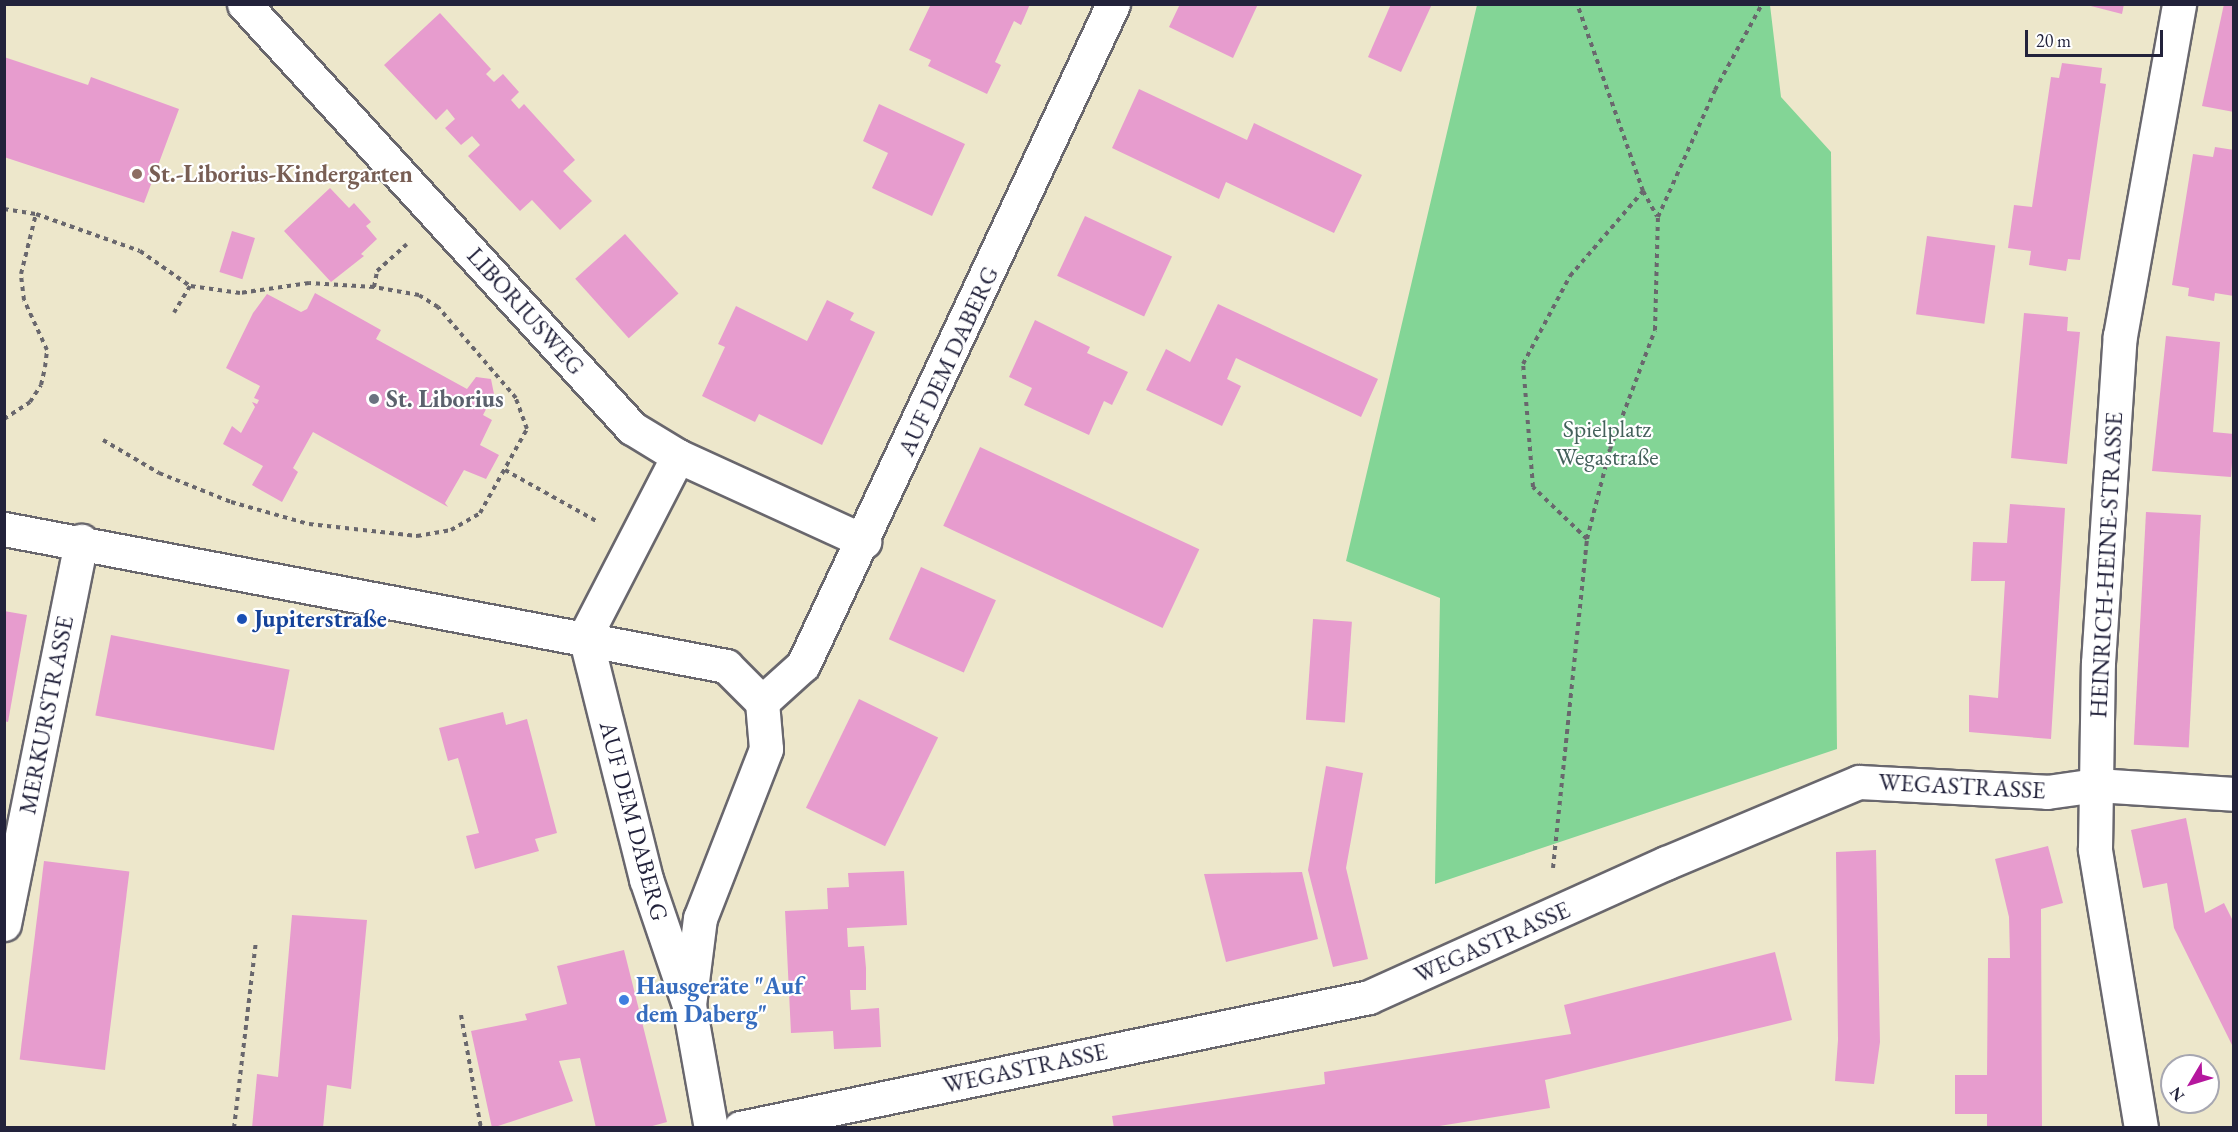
<!DOCTYPE html>
<html>
<head>
<meta charset="utf-8">
<style>
	body { margin:0 }
	#map { position:relative; width:2238px; height:1132px; overflow:hidden; background:#ede7cb; font-family:"EB Garamond",serif }
	div>[style] { position:absolute }
	.green>* { inset:0; background:#83d596 }
	.building>* { inset:0; background:#e79cce; transform-origin:0 0 }
	.path>* { height:4px; margin-top:-2px; transform-origin:0; background:repeating-linear-gradient(90deg,#69676d 0 4.5px,transparent 0 9px) }
	.roads { filter:drop-shadow(2px 0 #69676d) drop-shadow(-2px 0 #69676d) drop-shadow(0 2px #69676d) drop-shadow(0 -2px #69676d) }
	.street>* { height:33px; margin:-16.5px; padding:0 16.5px; transform-origin:16.5px; border-radius:16.5px; background:#fff }
	.dots>* { width:16px; height:16px; translate:-50% -50%; box-sizing:border-box; border:3px solid #fff; border-radius:50% }
	span { translate:-50% -50%; white-space:nowrap; text-align:center; line-height:1.15; -webkit-text-stroke:4.5px #fff; paint-order:stroke }
	.education-label { font-size:24px; color:#785e54; font-weight:700 }
	.left { translate:0 -50%; text-align:left }
	.street-label { font-size:24px; color:#22223b }
	.worship-label { font-size:24px; color:#5b616d; font-weight:700 }
	.park-label { font-size:24px; color:#44615b }
	.transit-label { font-size:24px; color:#164399; font-weight:700 }
	.shop-label { font-size:24px; color:#366cbe; font-weight:700 }
	.frame { position:absolute; inset:0; border:6px solid #22223b; pointer-events:none }
	.north { position:absolute; left:2160px; top:1054px; width:60px; height:60px; box-sizing:border-box; background:#fff; border:2px solid #a7a7b1; border-radius:50%; rotate:232deg; font-size:16px; font-weight:700; line-height:24px; text-align:center; color:#22223b }
	.north::after { content:''; display:block; margin:auto; width:21px; height:27px; background:#b5179e; clip-path:polygon(50% 0,100% 100%,50% 72%,0 100%) }
	.scale { position:absolute; left:2025px; top:30px; width:138px; height:27px; box-sizing:border-box; border:3px solid #22223b; border-top:0; padding-left:8px; font-size:18px; line-height:21px; white-space:nowrap; color:#22223b; -webkit-text-stroke:4px #fff; paint-order:stroke }
</style>
</head>
<body>
<div id="map">
	<div class="green">
		<div style="clip-path:polygon(1477px 5px,1770px 5px,1781px 97px,1831px 152px,1837px 749px,1435px 884px,1440px 598px,1346px 561px)"></div>
	</div>
	<div class="building">
		<div style="clip-path:polygon(931px 4px,1030px 4px,1021px 25px,1014px 21px,995px 62px,1001px 65px,987px 94px,928px 66px,931px 60px,909px 50px)"></div>
		<div style="clip-path:polygon(1180px 4px,1258px 4px,1233px 58px,1169px 27px)"></div>
		<div style="clip-path:polygon(1391px 4px,1432px 4px,1401px 72px,1368px 57px)"></div>
		<div style="clip-path:polygon(2083px 4px,2124px 4px,2122px 14px)"></div>
		<div style="clip-path:polygon(2224px 4px,2234px 4px,2234px 112px,2202px 106px)"></div>
		<div style="clip-path:polygon(440px 13px,491px 69px,486px 74px,494px 82px,503px 74px,519px 92px,511px 100px,519px 109px,524px 104px,575px 160px,563px 171px,592px 201px,560px 230px,532px 200px,520px 211px,468px 156px,480px 145px,472px 136px,461px 145px,445px 128px,455px 119px,447px 109px,436px 120px,384px 65px)"></div>
		<div style="clip-path:polygon(4px 57px,88px 85px,91px 77px,179px 109px,144px 203px,4px 157px)"></div>
		<div style="clip-path:polygon(2062px 63px,2102px 68px,2100px 83px,2106px 84px,2080px 260px,2068px 259px,2066px 271px,2029px 265px,2031px 251px,2008px 248px,2014px 205px,2032px 207px,2051px 77px,2059px 78px)"></div>
		<div style="clip-path:polygon(1139px 89px,1247px 140px,1254px 123px,1362px 175px,1334px 233px,1226px 182px,1219px 199px,1112px 148px)"></div>
		<div style="clip-path:polygon(879px 104px,965px 144px,932px 216px,872px 188px,888px 153px,863px 141px)"></div>
		<div style="clip-path:polygon(2215px 147px,2234px 150px,2234px 296px,2215px 293px,2214px 301px,2188px 296px,2189px 288px,2172px 285px,2193px 154px,2213px 157px)"></div>
		<div style="clip-path:polygon(330px 188px,349px 208px,354px 203px,371px 222px,366px 226px,377px 239px,361px 254px,364px 256px,331px 282px,284px 231px)"></div>
		<div style="left:1085px;top:216px;width:96px;height:66px;rotate:25deg"></div>
		<div style="left:232px;top:231px;width:24px;height:43px;rotate:17deg"></div>
		<div style="left:625px;top:234px;width:80px;height:67px;rotate:48deg"></div>
		<div style="left:1927px;top:236px;width:69px;height:79px;rotate:8deg"></div>
		<div style="clip-path:polygon(315px 293px,381px 330px,376px 339px,467px 389px,476px 377px,491px 379px,494px 394px,483px 415px,492px 420px,480px 445px,499px 455px,486px 479px,464px 470px,445px 503px,448px 507px,313px 432px,293px 468px,298px 472px,282px 502px,252px 485px,263px 466px,223px 444px,232px 426px,241px 433px,255px 407px,252px 402px,257px 404px,259px 400px,254px 398px,260px 386px,226px 368px,253px 313px,267px 294px,301px 312px,307px 309px)"></div>
		<div style="clip-path:polygon(827px 300px,854px 313px,850px 320px,875px 332px,822px 445px,759px 414px,755px 422px,702px 396px,725px 347px,718px 344px,736px 306px,807px 341px)"></div>
		<div style="clip-path:polygon(1218px 304px,1378px 379px,1361px 417px,1236px 358px,1227px 379px,1241px 386px,1222px 426px,1146px 390px,1166px 349px,1190px 362px)"></div>
		<div style="clip-path:polygon(2024px 313px,2068px 317px,2067px 331px,2080px 332px,2067px 464px,2011px 458px)"></div>
		<div style="clip-path:polygon(1035px 320px,1090px 347px,1087px 353px,1128px 372px,1112px 405px,1104px 401px,1089px 435px,1024px 405px,1032px 388px,1009px 377px)"></div>
		<div style="clip-path:polygon(2166px 336px,2220px 342px,2213px 432px,2234px 434px,2231px 477px,2152px 471px)"></div>
		<div style="left:980px;top:447px;width:242px;height:87px;rotate:25deg"></div>
		<div style="clip-path:polygon(2010px 504px,2065px 508px,2051px 739px,1969px 732px,1969px 695px,1998px 698px,2005px 581px,1971px 581px,1973px 542px,2007px 543px)"></div>
		<div style="left:2146px;top:512px;width:55px;height:233px;rotate:3deg"></div>
		<div style="left:921px;top:567px;width:82px;height:79px;rotate:24deg"></div>
		<div style="clip-path:polygon(4px 611px,27px 615px,8px 722px,4px 721px)"></div>
		<div style="left:1313px;top:619px;width:39px;height:101px;rotate:4deg"></div>
		<div style="left:111px;top:635px;width:182px;height:82px;rotate:11deg"></div>
		<div style="left:859px;top:699px;width:88px;height:121px;rotate:26deg"></div>
		<div style="clip-path:polygon(503px 712px,506px 725px,527px 719px,557px 833px,535px 839px,539px 851px,475px 869px,466px 836px,479px 833px,458px 758px,448px 761px,439px 728px)"></div>
		<div style="clip-path:polygon(1326px 766px,1363px 773px,1346px 868px,1368px 959px,1333px 967px,1308px 870px)"></div>
		<div style="clip-path:polygon(2186px 818px,2205px 913px,2224px 903px,2234px 923px,2234px 1049px,2174px 928px,2167px 883px,2143px 888px,2131px 830px)"></div>
		<div style="clip-path:polygon(2048px 846px,2063px 903px,2041px 909px,2042px 1128px,1987px 1128px,1987px 1114px,1955px 1114px,1955px 1075px,1987px 1075px,1988px 958px,2010px 958px,2009px 917px,1995px 859px)"></div>
		<div style="clip-path:polygon(1876px 850px,1880px 1042px,1874px 1084px,1835px 1081px,1838px 1040px,1836px 852px)"></div>
		<div style="left:44px;top:861px;width:86px;height:200px;rotate:7deg"></div>
		<div style="clip-path:polygon(904px 871px,907px 925px,847px 928px,848px 947px,864px 946px,866px 968px,866px 990px,850px 990px,851px 1010px,879px 1008px,881px 1047px,834px 1049px,833px 1031px,791px 1033px,785px 911px,828px 909px,827px 888px,849px 887px,848px 873px)"></div>
		<div style="clip-path:polygon(1302px 872px,1318px 939px,1226px 962px,1204px 874px)"></div>
		<div style="clip-path:polygon(292px 915px,367px 920px,351px 1089px,327px 1085px,323px 1128px,252px 1128px,257px 1074px,278px 1077px)"></div>
		<div style="clip-path:polygon(624px 950px,667px 1122px,645px 1128px,596px 1128px,580px 1058px,559px 1061px,573px 1101px,492px 1128px,471px 1031px,527px 1020px,525px 1014px,567px 1004px,557px 966px)"></div>
		<div style="clip-path:polygon(1775px 952px,1792px 1020px,1545px 1080px,1550px 1108px,1427px 1128px,1114px 1128px,1112px 1116px,1325px 1084px,1324px 1072px,1571px 1034px,1564px 1005px)"></div>
	</div>
	<div class="path">
		<div style="left:1643px;top:191px;width:29px;rotate:61deg"></div>
		<div style="left:4px;top:209px;width:32px;rotate:9deg"></div>
		<div style="left:36px;top:214px;width:110px;rotate:19.6deg"></div>
		<div style="left:140px;top:251px;width:61px;rotate:35deg"></div>
		<div style="left:190px;top:286px;width:31px;rotate:121deg"></div>
		<div style="left:374px;top:287px;width:16px;rotate:-79deg"></div>
		<div style="left:377px;top:271px;width:40px;rotate:-42deg"></div>
		<div style="left:4px;top:419px;width:31px;rotate:-33deg"></div>
		<div style="left:30px;top:402px;width:20px;rotate:-57deg"></div>
		<div style="left:41px;top:385px;width:18px;rotate:-77deg"></div>
		<div style="left:45px;top:367px;width:17px;rotate:-83deg"></div>
		<div style="left:47px;top:350px;width:55px;rotate:-114.7deg"></div>
		<div style="left:24px;top:300px;width:26px;rotate:-97deg"></div>
		<div style="left:21px;top:274px;width:62px;rotate:-76deg"></div>
		<div style="left:103px;top:440px;width:65px;rotate:30.5deg"></div>
		<div style="left:159px;top:473px;width:78px;rotate:21.9deg"></div>
		<div style="left:231px;top:502px;width:81px;rotate:15.8deg"></div>
		<div style="left:309px;top:524px;width:109px;rotate:6.3deg"></div>
		<div style="left:417px;top:536px;width:35px;rotate:-10deg"></div>
		<div style="left:451px;top:530px;width:34px;rotate:-30deg"></div>
		<div style="left:480px;top:513px;width:96px;rotate:-60.8deg"></div>
		<div style="left:527px;top:429px;width:33px;rotate:-110deg"></div>
		<div style="left:516px;top:398px;width:120px;rotate:-130.6deg"></div>
		<div style="left:438px;top:307px;width:22px;rotate:-148deg"></div>
		<div style="left:419px;top:295px;width:46px;rotate:-169.9deg"></div>
		<div style="left:374px;top:287px;width:65px;rotate:-176.5deg"></div>
		<div style="left:309px;top:283px;width:70px;rotate:171.8deg"></div>
		<div style="left:240px;top:293px;width:50px;rotate:-172deg"></div>
		<div style="left:505px;top:470px;width:107px;rotate:29.2deg"></div>
		<div style="left:1587px;top:539px;width:93px;rotate:-75.7deg"></div>
		<div style="left:1610px;top:449px;width:127px;rotate:-69.3deg"></div>
		<div style="left:1655px;top:330px;width:113px;rotate:-88.5deg"></div>
		<div style="left:1658px;top:217px;width:139px;rotate:-65.8deg"></div>
		<div style="left:1715px;top:90px;width:98px;rotate:-61.3deg"></div>
		<div style="left:1553px;top:868px;width:331px;rotate:-84.1deg"></div>
		<div style="left:1587px;top:539px;width:75px;rotate:-136.1deg"></div>
		<div style="left:1533px;top:487px;width:123px;rotate:-94.6deg"></div>
		<div style="left:1523px;top:364px;width:100px;rotate:-61.9deg"></div>
		<div style="left:1570px;top:276px;width:112px;rotate:-49.3deg"></div>
		<div style="left:1643px;top:191px;width:198px;rotate:-109.4deg"></div>
		<div style="left:461px;top:1015px;width:115px;rotate:80deg"></div>
		<div style="left:234px;top:1128px;width:188px;rotate:-83.3deg"></div>
	</div>
	<div class="roads">
		<div class="street">
			<div style="left:244px;top:4px;width:575px;rotate:47.54deg"></div>
			<div style="left:632px;top:428px;width:54px;rotate:31.3deg"></div>
			<div style="left:678px;top:456px;width:205px;rotate:24.6deg"></div>
			<div style="left:678px;top:456px;width:203px;rotate:117.3deg"></div>
			<div style="left:585px;top:636px;width:251px;rotate:75.9deg"></div>
			<div style="left:646px;top:879px;width:133px;rotate:71.2deg"></div>
			<div style="left:689px;top:1005px;width:125px;rotate:79.9deg"></div>
			<div style="left:4px;top:529px;width:735px;rotate:10.74deg"></div>
			<div style="left:726px;top:666px;width:51px;rotate:45deg"></div>
			<div style="left:762px;top:702px;width:47px;rotate:85.1deg"></div>
			<div style="left:766px;top:749px;width:181px;rotate:111.3deg"></div>
			<div style="left:700px;top:918px;width:88px;rotate:97.2deg"></div>
			<div style="left:762px;top:702px;width:55px;rotate:-42.1deg"></div>
			<div style="left:803px;top:665px;width:730px;rotate:-64.87deg"></div>
			<div style="left:4px;top:924px;width:391px;rotate:-78.6deg"></div>
			<div style="left:740px;top:1128px;width:642px;rotate:-11.76deg"></div>
			<div style="left:1369px;top:997px;width:326px;rotate:-24.3deg"></div>
			<div style="left:1666px;top:863px;width:209px;rotate:-22.8deg"></div>
			<div style="left:1859px;top:782px;width:188px;rotate:3deg"></div>
			<div style="left:2047px;top:792px;width:49px;rotate:-8.1deg"></div>
			<div style="left:2096px;top:785px;width:138px;rotate:3.7deg"></div>
			<div style="left:2141px;top:1128px;width:283px;rotate:-99.4deg"></div>
			<div style="left:2095px;top:849px;width:186px;rotate:-89.1deg"></div>
			<div style="left:2098px;top:663px;width:328px;rotate:-86.2deg"></div>
			<div style="left:2120px;top:336px;width:337px;rotate:-79.9deg"></div>
		</div>
	</div>
	<div class="dots">
		<div style="left:137px;top:174px;background:#8d6e63"></div>
		<div style="left:374px;top:399px;background:#6b7280"></div>
		<div style="left:242px;top:619px;background:#1a4fb4"></div>
		<div style="left:624px;top:1000px;background:#3f7fe0"></div>
	</div>
	<div class="education-label">
		<span class="left" style="left:149px;top:174px">St.-Liborius-Kindergarten</span>
	</div>
	<div class="street-label">
		<span style="left:526px;top:311px;rotate:48deg">LIBORIUSWEG</span>
		<span style="left:948px;top:361px;rotate:-65deg">AUF DEM DABERG</span>
		<span style="left:2106px;top:565px;rotate:-87deg">HEINRICH-HEINE-STRASSE</span>
		<span style="left:46px;top:715px;rotate:-79deg">MERKURSTRASSE</span>
		<span style="left:1962px;top:786px;rotate:3deg">WEGASTRASSE</span>
		<span style="left:634px;top:821px;rotate:75deg">AUF DEM DABERG</span>
		<span style="left:1492px;top:942px;rotate:-24deg">WEGASTRASSE</span>
		<span style="left:1025px;top:1068px;rotate:-12deg">WEGASTRASSE</span>
	</div>
	<div class="worship-label">
		<span class="left" style="left:386px;top:399px">St. Liborius</span>
	</div>
	<div class="park-label">
		<span style="left:1607px;top:443px">Spielplatz<br>Wegastraße</span>
	</div>
	<div class="transit-label">
		<span class="left" style="left:254px;top:619px">Jupiterstraße</span>
	</div>
	<div class="shop-label">
		<span class="left" style="left:636px;top:1000px">Hausgeräte "Auf<br>dem Daberg"</span>
	</div>
	<div class="frame"></div>
	<div class="north">N</div>
	<div class="scale">20 m</div>
</div>
</body>
</html>
